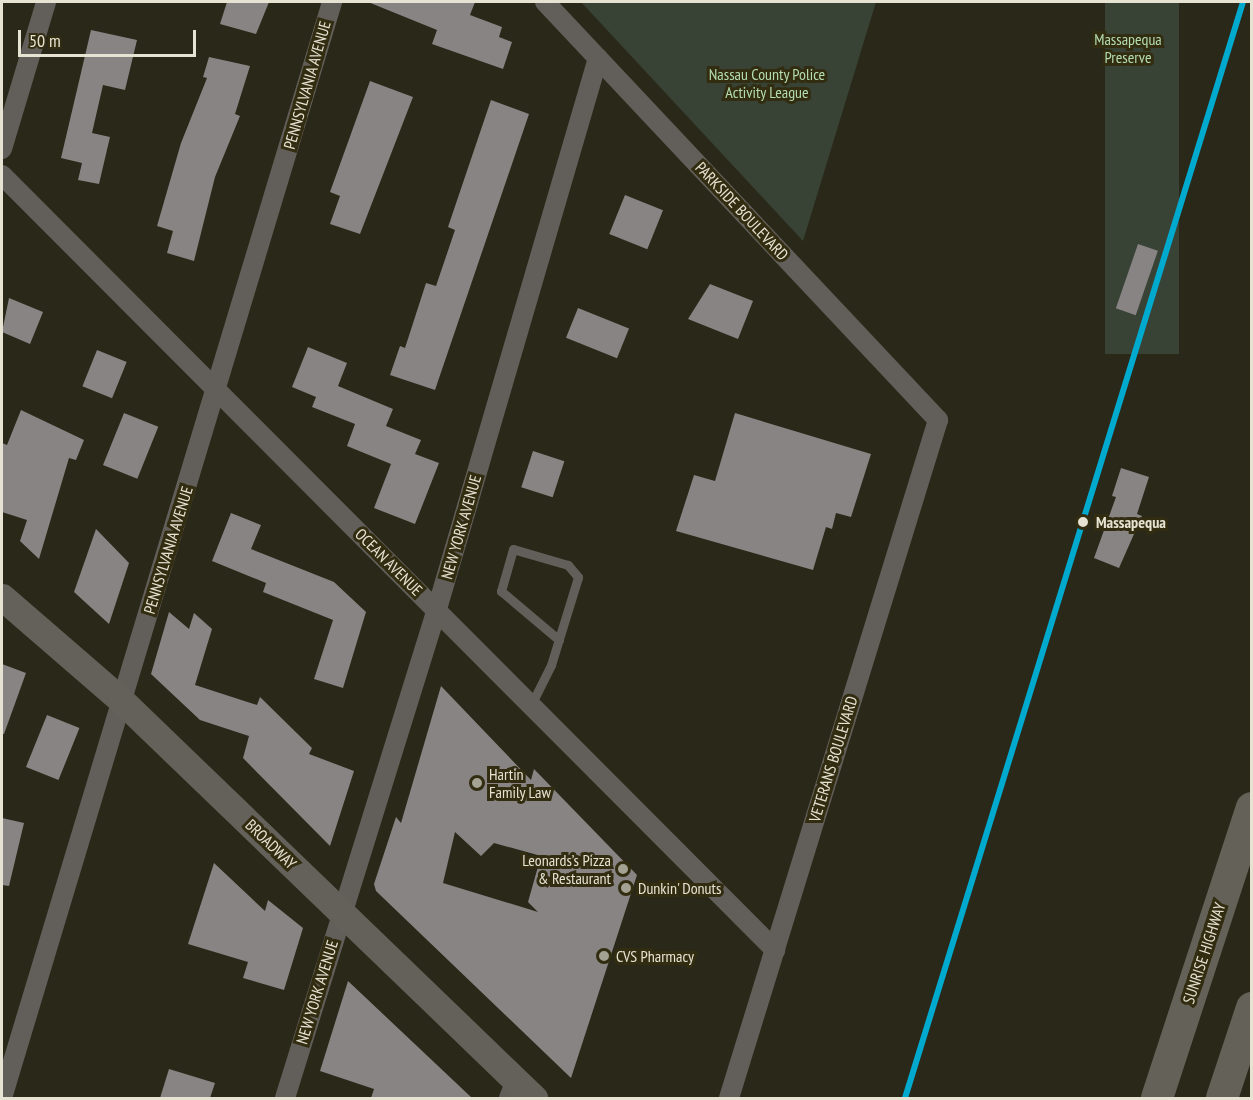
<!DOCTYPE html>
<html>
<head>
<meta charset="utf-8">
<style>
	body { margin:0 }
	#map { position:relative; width:1253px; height:1100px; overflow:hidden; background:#2a2819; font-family:"PT Sans Narrow",sans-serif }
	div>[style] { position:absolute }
	.green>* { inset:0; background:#384335; transform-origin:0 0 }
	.building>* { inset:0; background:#888483; transform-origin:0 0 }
	.service>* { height:9px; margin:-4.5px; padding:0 4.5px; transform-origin:4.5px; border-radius:4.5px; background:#625f5a }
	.minor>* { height:20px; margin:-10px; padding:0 10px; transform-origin:10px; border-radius:10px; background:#625f5a }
	.secondary>* { height:27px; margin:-13.5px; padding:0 13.5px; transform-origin:13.5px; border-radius:13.5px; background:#64615a }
	.trunk>* { height:32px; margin:-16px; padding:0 16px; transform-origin:16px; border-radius:16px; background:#646258 }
	.rail-1>* { height:6px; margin:-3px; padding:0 3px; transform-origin:3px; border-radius:3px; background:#00a9ce }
	.dots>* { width:16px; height:16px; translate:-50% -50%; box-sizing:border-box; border:3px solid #322d11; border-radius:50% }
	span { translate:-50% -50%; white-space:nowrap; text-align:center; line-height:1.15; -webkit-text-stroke:6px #322d11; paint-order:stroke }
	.park-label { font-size:16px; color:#b3dcb0 }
	.street-label { font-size:16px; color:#e6e3d3 }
	.stop-label { font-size:16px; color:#e6e3d3; font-weight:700 }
	.left { translate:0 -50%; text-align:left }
	.poi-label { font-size:16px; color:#e6e3d3 }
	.right { translate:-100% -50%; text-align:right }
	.frame { position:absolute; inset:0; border:3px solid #e6e3d3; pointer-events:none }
	.scale { position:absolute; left:18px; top:30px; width:178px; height:27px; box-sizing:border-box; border:3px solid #e6e3d3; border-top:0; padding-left:8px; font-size:18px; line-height:21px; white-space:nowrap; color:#e6e3d3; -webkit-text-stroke:4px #322d11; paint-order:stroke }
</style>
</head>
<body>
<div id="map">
	<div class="green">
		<div style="clip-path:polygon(581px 2px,876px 2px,803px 241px)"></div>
		<div style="left:1105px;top:2px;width:74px;height:352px"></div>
	</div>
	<div class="building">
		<div style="clip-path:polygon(227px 2px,269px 2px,256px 34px,220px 24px)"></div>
		<div style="clip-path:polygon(368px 2px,475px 2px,470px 15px,502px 27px,499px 37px,512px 42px,503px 69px,432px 44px,437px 30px)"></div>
		<div style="clip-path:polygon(91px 30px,137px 40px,125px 90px,103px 85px,92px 133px,110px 137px,99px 184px,78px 180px,82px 163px,61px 158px)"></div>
		<div style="clip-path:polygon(209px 57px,250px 66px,235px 114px,240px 116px,215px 177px,194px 261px,167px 253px,173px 231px,157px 226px,181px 143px,207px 78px,203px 77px)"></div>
		<div style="clip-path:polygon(370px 81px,413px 97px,360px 234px,330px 224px,340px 196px,330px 192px)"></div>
		<div style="clip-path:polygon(491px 100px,529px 114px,435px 390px,390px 375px,400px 346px,405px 348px,426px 283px,436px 286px,455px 230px,448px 227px)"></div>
		<div style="left:625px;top:195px;width:41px;height:42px;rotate:22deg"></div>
		<div style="left:1138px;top:244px;width:21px;height:68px;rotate:19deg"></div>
		<div style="clip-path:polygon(710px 284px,753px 301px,738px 339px,688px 319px)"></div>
		<div style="clip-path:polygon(9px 298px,43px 312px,30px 344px,2px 332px)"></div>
		<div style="left:578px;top:308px;width:55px;height:32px;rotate:22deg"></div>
		<div style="clip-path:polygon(308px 347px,347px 363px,338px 386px,393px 409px,386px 426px,421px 440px,415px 454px,439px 463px,415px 524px,374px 508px,391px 464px,347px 446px,355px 424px,312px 407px,316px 397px,292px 387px)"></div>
		<div style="left:97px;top:350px;width:32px;height:39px;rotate:22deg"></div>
		<div style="clip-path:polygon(21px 410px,84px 440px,76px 460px,69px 458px,39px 559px,20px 541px,27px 520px,2px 512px,2px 443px,7px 445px)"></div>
		<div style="left:124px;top:413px;width:37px;height:56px;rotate:22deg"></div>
		<div style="clip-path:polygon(735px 413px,871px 454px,851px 517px,836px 513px,832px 529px,826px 527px,813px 570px,676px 531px,694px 475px,715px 481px)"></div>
		<div style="left:533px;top:451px;width:33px;height:38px;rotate:18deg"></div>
		<div style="clip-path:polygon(1121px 468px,1149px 477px,1137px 514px,1142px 516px,1119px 568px,1094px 558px,1116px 497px,1112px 496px)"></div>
		<div style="clip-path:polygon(231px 513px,261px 525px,251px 549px,334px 582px,366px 612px,343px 688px,314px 679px,333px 620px,263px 592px,266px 583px,212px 561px)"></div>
		<div style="clip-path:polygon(96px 529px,129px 563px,109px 624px,74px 592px)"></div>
		<div style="clip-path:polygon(169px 612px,189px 629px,194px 613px,212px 629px,195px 685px,257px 705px,260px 697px,312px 748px,309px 754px,354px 771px,330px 846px,243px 758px,249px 736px,200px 720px,151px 674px)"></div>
		<div style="clip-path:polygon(2px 664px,26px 673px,4px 734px,2px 734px)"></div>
		<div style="clip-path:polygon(evenodd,441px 686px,531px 780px,534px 769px,637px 875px,571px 1078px,376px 891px,374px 884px,396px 817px,401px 823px,441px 686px,455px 832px,481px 856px,494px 843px,541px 856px,528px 902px,538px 912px,443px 883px,455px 832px)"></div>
		<div style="left:47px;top:715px;width:35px;height:56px;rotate:22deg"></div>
		<div style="clip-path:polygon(2px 818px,24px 823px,9px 886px,2px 885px)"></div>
		<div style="clip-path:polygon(214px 863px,265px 911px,268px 900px,303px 928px,284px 990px,243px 978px,248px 962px,188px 944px)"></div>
		<div style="clip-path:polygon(348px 981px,472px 1098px,371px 1098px,374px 1089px,320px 1071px)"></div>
		<div style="clip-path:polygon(169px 1069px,215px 1083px,210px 1098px,160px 1098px)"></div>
	</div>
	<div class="service">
		<div style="left:531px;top:705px;width:45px;rotate:-63.4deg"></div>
		<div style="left:551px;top:665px;width:92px;rotate:-72.9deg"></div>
		<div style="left:578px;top:577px;width:16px;rotate:-130deg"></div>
		<div style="left:568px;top:565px;width:57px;rotate:-163.8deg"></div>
		<div style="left:513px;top:549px;width:44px;rotate:105.9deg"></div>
		<div style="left:501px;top:591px;width:76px;rotate:40.2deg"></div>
	</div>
	<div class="minor">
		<div style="left:545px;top:2px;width:574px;rotate:46.77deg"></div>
		<div style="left:938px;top:420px;width:709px;rotate:107.13deg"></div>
		<div style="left:2px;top:149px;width:153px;rotate:-73.3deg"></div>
		<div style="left:2px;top:175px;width:1095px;rotate:45.07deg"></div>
		<div style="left:2px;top:1098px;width:1145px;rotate:-73.24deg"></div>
		<div style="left:285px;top:1098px;width:512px;rotate:-72.73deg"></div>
		<div style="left:437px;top:609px;width:574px;rotate:-73.71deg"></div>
		<div style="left:509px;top:1098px;width:18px;rotate:-68deg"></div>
	</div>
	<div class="secondary">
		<div style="left:2px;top:597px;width:157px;rotate:40.9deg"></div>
		<div style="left:121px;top:700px;width:574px;rotate:43.94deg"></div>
	</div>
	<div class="trunk">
		<div style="left:1157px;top:1098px;width:305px;rotate:-71.9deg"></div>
		<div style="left:1222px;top:1098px;width:95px;rotate:-71.6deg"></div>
	</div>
	<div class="rail-1">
		<div style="left:905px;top:1098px;width:1147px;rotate:-72.86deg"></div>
	</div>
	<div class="dots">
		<div style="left:1083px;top:522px;background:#e6e3d3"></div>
		<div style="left:477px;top:783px;background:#a4a292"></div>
		<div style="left:623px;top:869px;background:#a4a292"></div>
		<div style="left:626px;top:888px;background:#a4a292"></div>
		<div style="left:604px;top:956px;background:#a4a292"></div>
	</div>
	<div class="park-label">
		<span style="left:1128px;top:48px">Massapequa<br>Preserve</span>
		<span style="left:767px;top:83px">Nassau County Police<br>Activity League</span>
	</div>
	<div class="street-label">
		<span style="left:307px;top:85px;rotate:-74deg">PENNSYLVANIA AVENUE</span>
		<span style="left:742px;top:211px;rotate:47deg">PARKSIDE BOULEVARD</span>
		<span style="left:461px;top:527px;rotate:-74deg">NEW YORK AVENUE</span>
		<span style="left:168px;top:550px;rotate:-73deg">PENNSYLVANIA AVENUE</span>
		<span style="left:389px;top:562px;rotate:45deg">OCEAN AVENUE</span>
		<span style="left:833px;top:759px;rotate:-73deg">VETERANS BOULEVARD</span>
		<span style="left:271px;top:844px;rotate:44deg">BROADWAY</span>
		<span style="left:1204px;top:953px;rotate:-72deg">SUNRISE HIGHWAY</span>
		<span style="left:317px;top:992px;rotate:-73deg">NEW YORK AVENUE</span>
	</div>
	<div class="stop-label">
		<span class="left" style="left:1096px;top:522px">Massapequa</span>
	</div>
	<div class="poi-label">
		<span class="left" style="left:489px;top:783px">Hartin<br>Family Law</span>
		<span class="right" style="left:611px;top:869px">Leonards’s Pizza<br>&amp; Restaurant</span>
		<span class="left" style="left:638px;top:888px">Dunkin' Donuts</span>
		<span class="left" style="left:616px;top:956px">CVS Pharmacy</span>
	</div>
	<div class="frame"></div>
	<div class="scale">50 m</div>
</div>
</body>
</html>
